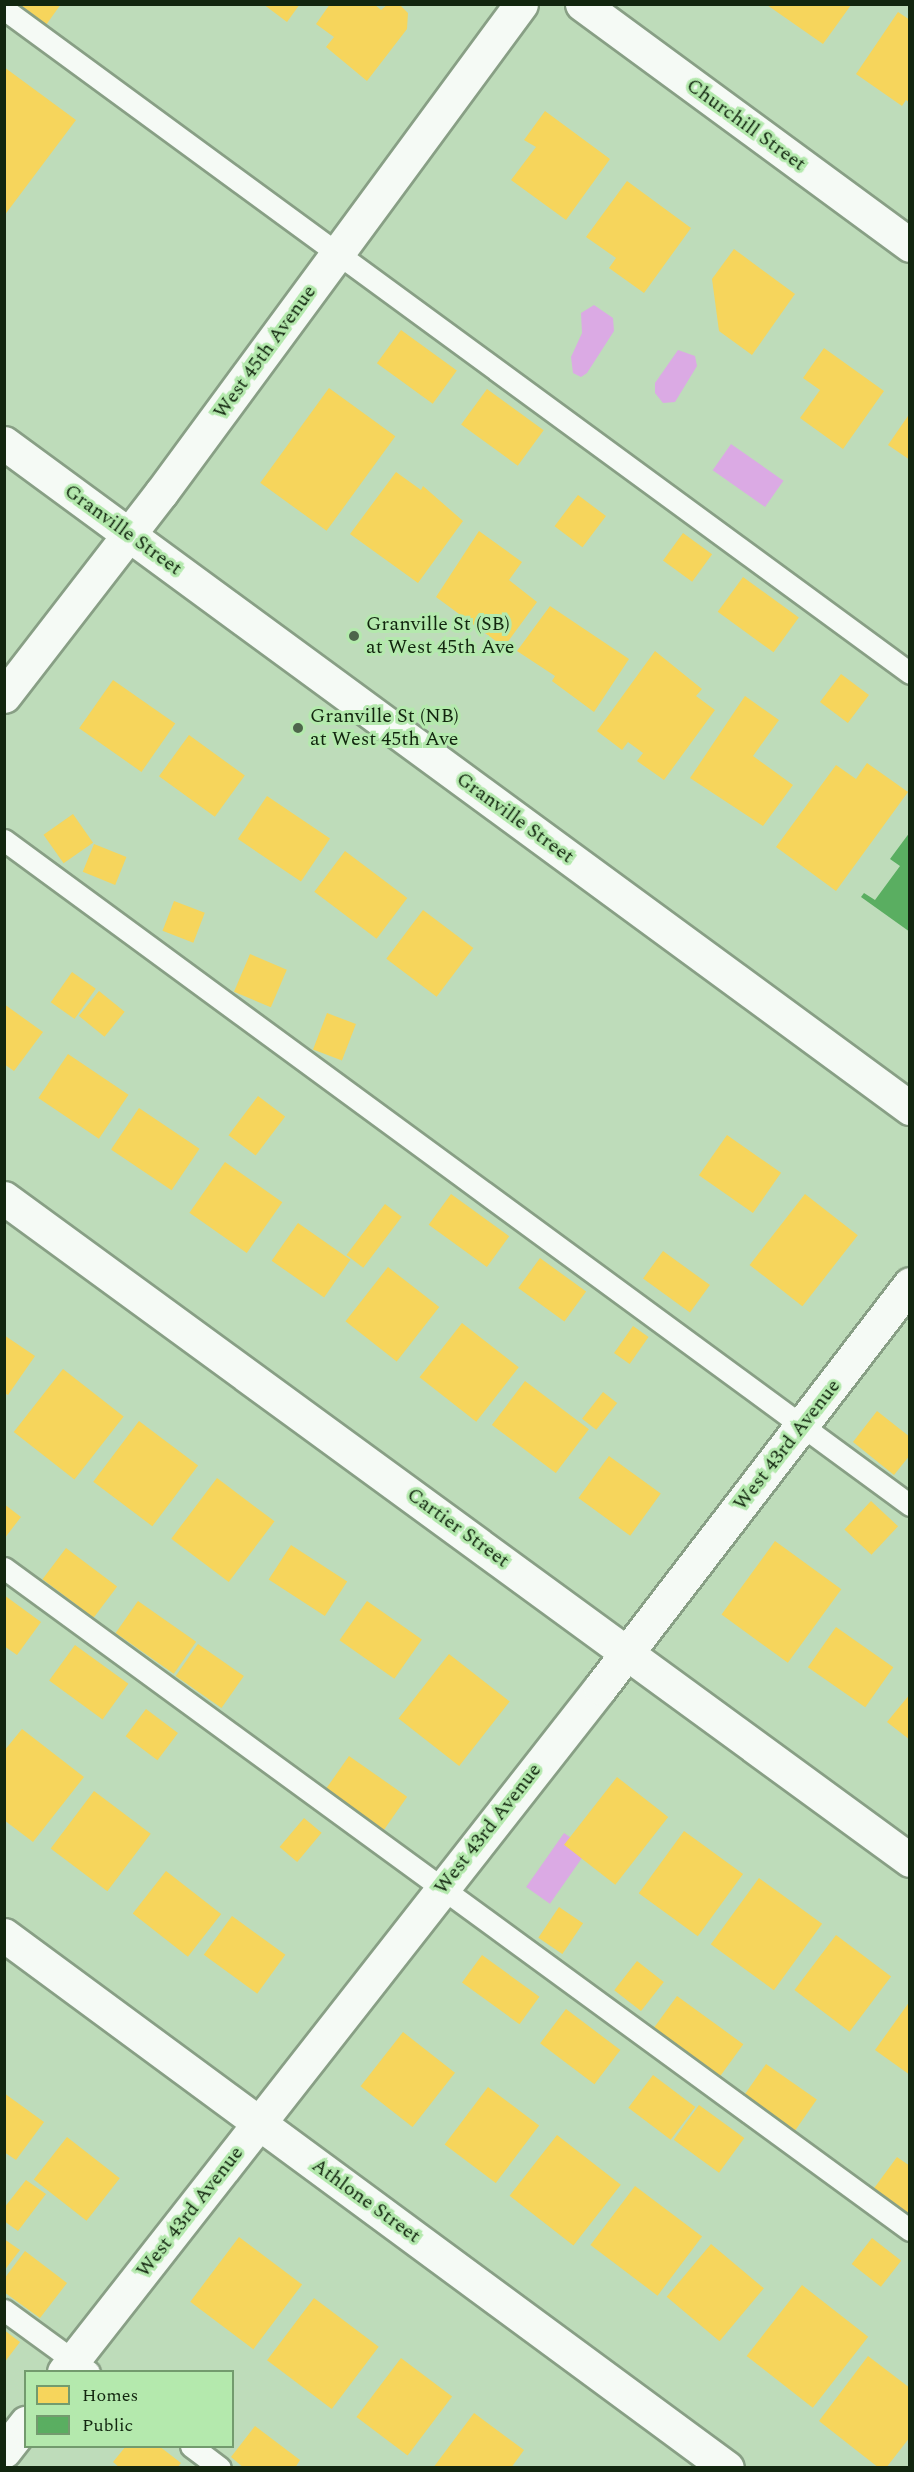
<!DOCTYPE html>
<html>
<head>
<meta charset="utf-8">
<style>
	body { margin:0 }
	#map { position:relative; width:914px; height:2472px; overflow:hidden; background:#bedcba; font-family:Spectral,serif }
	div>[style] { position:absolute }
	.water>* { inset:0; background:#dbaae4; transform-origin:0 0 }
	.homes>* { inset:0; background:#f6d55c; transform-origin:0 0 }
	.public>* { inset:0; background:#5aae61 }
	.roads { filter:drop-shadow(2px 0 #889f85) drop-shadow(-2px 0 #889f85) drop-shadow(0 2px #889f85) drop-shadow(0 -2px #889f85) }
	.lane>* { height:21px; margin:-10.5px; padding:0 10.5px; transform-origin:10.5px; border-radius:10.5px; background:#f5faf5 }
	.street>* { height:33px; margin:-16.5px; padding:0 16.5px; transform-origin:16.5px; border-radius:16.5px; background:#f5faf5 }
	.highway>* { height:33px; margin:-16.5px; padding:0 16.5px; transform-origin:16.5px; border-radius:16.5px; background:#f5faf5 }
	.dots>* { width:16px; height:16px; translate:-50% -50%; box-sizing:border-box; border:3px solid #b4e9ad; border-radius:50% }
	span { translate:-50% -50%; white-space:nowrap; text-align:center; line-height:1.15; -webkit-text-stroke:6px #b4e9ad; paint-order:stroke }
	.street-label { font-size:20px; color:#12260f }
	.poi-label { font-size:20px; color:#12260f }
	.left { translate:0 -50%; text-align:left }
	.frame { position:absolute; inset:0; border:6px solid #12260f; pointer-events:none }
	.legend { position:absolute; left:24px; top:2370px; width:210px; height:78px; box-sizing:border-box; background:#b4e9ad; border:2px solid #739b6e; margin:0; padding:8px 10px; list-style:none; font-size:18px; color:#12260f }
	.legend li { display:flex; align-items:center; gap:12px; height:30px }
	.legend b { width:30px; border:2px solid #739b6e }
</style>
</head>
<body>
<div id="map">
	<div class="water">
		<div style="clip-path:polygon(594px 305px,613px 318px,614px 331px,587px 373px,581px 377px,573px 373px,571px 357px,582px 333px,581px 313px)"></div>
		<div style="clip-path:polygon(678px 350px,695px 356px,697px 366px,675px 402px,663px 403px,655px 393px,655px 383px)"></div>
		<div style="left:731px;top:444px;width:64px;height:32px;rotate:35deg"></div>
		<div style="left:564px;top:1833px;width:29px;height:66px;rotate:35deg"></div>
	</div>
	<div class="homes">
		<div style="clip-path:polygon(19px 4px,61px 4px,46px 25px)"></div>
		<div style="clip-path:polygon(263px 4px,300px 4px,287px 22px)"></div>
		<div style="clip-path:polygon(330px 4px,374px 4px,381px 10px,388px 4px,399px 4px,408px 13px,407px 29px,367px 81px,326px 47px,334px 37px,316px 24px)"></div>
		<div style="clip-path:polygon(767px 5px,851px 5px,823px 44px)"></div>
		<div style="clip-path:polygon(898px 12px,910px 20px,910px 103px,906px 100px,902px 106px,856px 74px)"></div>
		<div style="clip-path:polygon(4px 67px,76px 120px,4px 216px)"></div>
		<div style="clip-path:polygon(545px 111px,610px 159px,566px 220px,511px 180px,536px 147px,524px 140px)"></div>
		<div style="clip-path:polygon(627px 181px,691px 228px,644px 293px,609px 268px,616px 258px,586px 237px)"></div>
		<div style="clip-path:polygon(734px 249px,795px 294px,752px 355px,719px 331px,712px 279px)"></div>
		<div style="left:401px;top:330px;width:69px;height:41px;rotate:36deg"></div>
		<div style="clip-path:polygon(824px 348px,884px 391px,843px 449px,800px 418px,820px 390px,803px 378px)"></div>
		<div style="left:329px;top:388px;width:82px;height:117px;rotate:36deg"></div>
		<div style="left:487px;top:389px;width:70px;height:44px;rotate:36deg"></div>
		<div style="clip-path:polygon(910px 413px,910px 460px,888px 445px)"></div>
		<div style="clip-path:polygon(396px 472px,421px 490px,423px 486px,463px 521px,418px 583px,350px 534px)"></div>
		<div style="left:578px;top:495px;width:35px;height:39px;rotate:37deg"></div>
		<div style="clip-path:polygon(479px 531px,522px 562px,509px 580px,537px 602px,504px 647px,436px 597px)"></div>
		<div style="left:683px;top:533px;width:36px;height:34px;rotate:36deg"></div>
		<div style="left:743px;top:577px;width:69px;height:43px;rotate:36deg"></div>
		<div style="clip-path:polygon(550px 606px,629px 659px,594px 712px,552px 681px,555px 676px,517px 651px)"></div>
		<div style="clip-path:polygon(655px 651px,702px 689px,696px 696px,715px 710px,664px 780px,637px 761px,643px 753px,628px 742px,622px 750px,597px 731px)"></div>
		<div style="left:841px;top:674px;width:35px;height:35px;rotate:37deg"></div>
		<div style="left:113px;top:680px;width:76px;height:59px;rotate:35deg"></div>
		<div style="clip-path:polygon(745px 696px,779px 720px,753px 756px,793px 785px,763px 826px,690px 778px)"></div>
		<div style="left:189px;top:735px;width:69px;height:51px;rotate:36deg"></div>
		<div style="clip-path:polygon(867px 763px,908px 792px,836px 891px,776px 847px,836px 765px,856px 779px)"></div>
		<div style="left:267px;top:796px;width:76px;height:52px;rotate:34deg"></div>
		<div style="left:73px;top:814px;width:35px;height:36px;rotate:55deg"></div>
		<div style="left:94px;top:844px;width:35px;height:30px;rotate:22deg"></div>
		<div style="left:345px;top:851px;width:78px;height:51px;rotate:37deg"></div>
		<div style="left:174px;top:901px;width:33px;height:32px;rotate:21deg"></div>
		<div style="left:423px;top:910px;width:63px;height:61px;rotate:37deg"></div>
		<div style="left:250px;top:954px;width:40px;height:41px;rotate:23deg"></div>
		<div style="left:72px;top:972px;width:29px;height:37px;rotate:35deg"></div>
		<div style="left:99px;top:991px;width:33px;height:32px;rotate:39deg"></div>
		<div style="clip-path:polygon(4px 1004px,43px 1032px,14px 1071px,4px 1064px)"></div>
		<div style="left:327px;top:1013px;width:31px;height:39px;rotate:21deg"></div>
		<div style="left:68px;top:1054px;width:73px;height:53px;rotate:34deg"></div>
		<div style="left:258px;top:1096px;width:34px;height:49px;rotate:37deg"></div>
		<div style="left:139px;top:1108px;width:73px;height:50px;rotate:34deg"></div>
		<div style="left:727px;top:1135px;width:66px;height:49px;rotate:35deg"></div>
		<div style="left:225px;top:1162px;width:70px;height:62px;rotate:35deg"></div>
		<div style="left:451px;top:1194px;width:72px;height:38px;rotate:36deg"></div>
		<div style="left:805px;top:1194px;width:67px;height:90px;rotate:38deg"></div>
		<div style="left:385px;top:1204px;width:21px;height:64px;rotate:37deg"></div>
		<div style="left:298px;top:1223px;width:64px;height:46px;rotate:35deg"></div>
		<div style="left:663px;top:1251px;width:58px;height:34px;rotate:36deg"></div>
		<div style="left:540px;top:1258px;width:57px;height:37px;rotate:36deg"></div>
		<div style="left:388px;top:1267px;width:65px;height:69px;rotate:38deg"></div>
		<div style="left:462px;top:1323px;width:72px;height:69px;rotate:38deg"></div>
		<div style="left:633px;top:1326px;width:19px;height:33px;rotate:35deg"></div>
		<div style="clip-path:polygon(4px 1335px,35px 1356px,8px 1395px,4px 1393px)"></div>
		<div style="left:63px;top:1369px;width:77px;height:80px;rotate:38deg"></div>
		<div style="left:525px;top:1381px;width:80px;height:55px;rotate:37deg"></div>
		<div style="left:603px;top:1392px;width:18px;height:34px;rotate:38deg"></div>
		<div style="clip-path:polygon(877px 1411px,910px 1437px,910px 1455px,894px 1475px,853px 1442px)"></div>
		<div style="left:139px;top:1421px;width:74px;height:76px;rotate:37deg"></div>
		<div style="left:609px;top:1456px;width:64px;height:52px;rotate:36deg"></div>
		<div style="left:217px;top:1478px;width:72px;height:76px;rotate:37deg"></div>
		<div style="left:871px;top:1501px;width:37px;height:39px;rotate:43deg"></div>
		<div style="clip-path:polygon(4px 1504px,21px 1517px,4px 1539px)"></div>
		<div style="left:775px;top:1541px;width:82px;height:91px;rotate:36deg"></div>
		<div style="left:291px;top:1545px;width:67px;height:41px;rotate:33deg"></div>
		<div style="left:66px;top:1548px;width:64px;height:39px;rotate:37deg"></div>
		<div style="clip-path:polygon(4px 1595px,41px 1622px,17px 1655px,4px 1646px)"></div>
		<div style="left:138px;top:1601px;width:71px;height:39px;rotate:35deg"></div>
		<div style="left:367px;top:1601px;width:67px;height:48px;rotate:35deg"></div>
		<div style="left:836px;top:1627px;width:70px;height:49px;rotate:35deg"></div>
		<div style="left:198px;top:1644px;width:56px;height:39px;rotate:35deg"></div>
		<div style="left:75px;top:1645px;width:66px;height:44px;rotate:36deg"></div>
		<div style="left:449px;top:1654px;width:77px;height:82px;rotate:38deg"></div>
		<div style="clip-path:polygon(910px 1694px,910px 1740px,887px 1722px)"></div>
		<div style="left:146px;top:1709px;width:40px;height:34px;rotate:37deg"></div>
		<div style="clip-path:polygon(22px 1729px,84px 1777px,33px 1842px,4px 1820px,4px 1751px)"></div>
		<div style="left:349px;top:1756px;width:71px;height:41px;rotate:35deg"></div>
		<div style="left:617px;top:1777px;width:65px;height:86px;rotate:38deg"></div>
		<div style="left:94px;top:1791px;width:71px;height:72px;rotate:37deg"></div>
		<div style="left:304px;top:1818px;width:23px;height:38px;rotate:40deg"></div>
		<div style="left:684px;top:1831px;width:73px;height:77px;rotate:36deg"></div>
		<div style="left:166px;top:1871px;width:70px;height:54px;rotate:38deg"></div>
		<div style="left:759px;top:1878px;width:78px;height:82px;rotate:36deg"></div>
		<div style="left:559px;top:1907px;width:29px;height:37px;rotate:34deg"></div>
		<div style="left:232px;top:1916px;width:66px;height:48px;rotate:36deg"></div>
		<div style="left:836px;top:1935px;width:69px;height:69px;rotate:37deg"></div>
		<div style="left:482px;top:1955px;width:71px;height:34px;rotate:36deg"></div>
		<div style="left:637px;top:1961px;width:34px;height:37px;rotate:38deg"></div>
		<div style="left:677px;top:1996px;width:82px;height:42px;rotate:36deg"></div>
		<div style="clip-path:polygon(910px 2001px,910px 2075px,875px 2050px)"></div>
		<div style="left:566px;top:2009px;width:68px;height:43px;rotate:37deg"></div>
		<div style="left:403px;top:2032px;width:66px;height:69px;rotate:38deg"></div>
		<div style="left:766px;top:2064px;width:62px;height:39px;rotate:35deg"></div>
		<div style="left:653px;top:2075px;width:53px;height:41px;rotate:37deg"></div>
		<div style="left:488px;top:2087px;width:64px;height:72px;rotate:37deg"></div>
		<div style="clip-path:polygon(4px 2093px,44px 2122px,16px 2160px,4px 2152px)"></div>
		<div style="left:699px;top:2105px;width:56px;height:43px;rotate:36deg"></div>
		<div style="left:557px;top:2135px;width:81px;height:77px;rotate:38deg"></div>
		<div style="left:67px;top:2137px;width:67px;height:54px;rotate:38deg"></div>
		<div style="clip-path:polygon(897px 2157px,910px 2166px,910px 2219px,872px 2191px)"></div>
		<div style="clip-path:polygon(26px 2180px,46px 2194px,18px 2231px,4px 2221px,4px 2208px)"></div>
		<div style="left:635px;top:2186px;width:84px;height:74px;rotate:37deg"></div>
		<div style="left:239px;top:2237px;width:79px;height:81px;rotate:37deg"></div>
		<div style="left:872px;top:2238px;width:37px;height:33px;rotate:38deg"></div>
		<div style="clip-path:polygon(4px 2239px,20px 2250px,4px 2271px)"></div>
		<div style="left:711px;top:2244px;width:69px;height:69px;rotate:40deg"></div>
		<div style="clip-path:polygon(25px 2251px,67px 2283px,40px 2318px,4px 2292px,4px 2279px)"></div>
		<div style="left:802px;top:2285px;width:84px;height:90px;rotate:38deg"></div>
		<div style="left:314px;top:2298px;width:81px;height:78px;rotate:37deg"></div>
		<div style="clip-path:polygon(4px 2330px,20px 2342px,4px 2363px)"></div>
		<div style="clip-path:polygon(868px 2356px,910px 2388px,910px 2437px,886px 2468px,879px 2468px,819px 2421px)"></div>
		<div style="left:401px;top:2358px;width:64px;height:74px;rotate:37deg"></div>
		<div style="clip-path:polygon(474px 2413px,524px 2450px,511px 2468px,433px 2468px)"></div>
		<div style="clip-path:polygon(255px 2426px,300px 2460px,295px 2468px,244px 2468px,231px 2457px)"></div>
		<div style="clip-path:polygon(126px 2446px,159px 2446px,181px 2463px,177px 2468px,120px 2468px,113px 2462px)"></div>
	</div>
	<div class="public">
		<div style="clip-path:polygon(910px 832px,910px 932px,861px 897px,864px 893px,875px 900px,900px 866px,890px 859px)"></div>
	</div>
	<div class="roads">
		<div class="lane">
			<div style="left:4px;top:9px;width:1123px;rotate:36.24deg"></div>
			<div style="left:4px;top:840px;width:1124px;rotate:36.28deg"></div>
			<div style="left:4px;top:1568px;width:1122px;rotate:36.16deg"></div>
			<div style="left:4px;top:2310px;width:105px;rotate:36.1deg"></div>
			<div style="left:191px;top:2446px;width:36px;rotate:37deg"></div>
		</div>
		<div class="street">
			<div style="left:582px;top:4px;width:407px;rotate:36.3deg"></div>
			<div style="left:4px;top:696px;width:257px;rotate:-52.3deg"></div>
			<div style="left:161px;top:493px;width:607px;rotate:-53.64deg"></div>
			<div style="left:4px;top:1198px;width:1122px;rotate:36.16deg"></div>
			<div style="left:4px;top:1935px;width:898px;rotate:36.4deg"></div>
			<div style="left:64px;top:2372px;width:869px;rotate:-51.92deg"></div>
			<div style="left:600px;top:1688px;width:509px;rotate:-52.5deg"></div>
			<div style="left:4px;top:2451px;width:36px;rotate:-52deg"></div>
		</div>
		<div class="highway">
			<div style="left:4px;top:443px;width:1124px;rotate:36.28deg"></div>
		</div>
	</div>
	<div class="dots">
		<div style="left:354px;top:636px;background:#4e664b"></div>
		<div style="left:298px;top:728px;background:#4e664b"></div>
	</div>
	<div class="street-label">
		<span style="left:746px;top:125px;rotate:36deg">Churchill Street</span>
		<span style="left:265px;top:352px;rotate:-54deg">West 45th Avenue</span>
		<span style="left:123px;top:530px;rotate:36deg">Granville Street</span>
		<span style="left:515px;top:818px;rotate:36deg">Granville Street</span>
		<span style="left:787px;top:1445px;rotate:-52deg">West 43rd Avenue</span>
		<span style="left:458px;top:1528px;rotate:36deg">Cartier Street</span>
		<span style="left:488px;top:1829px;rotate:-52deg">West 43rd Avenue</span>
		<span style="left:366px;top:2201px;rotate:36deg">Athlone Street</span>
		<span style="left:190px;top:2212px;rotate:-52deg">West 43rd Avenue</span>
	</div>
	<div class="poi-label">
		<span class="left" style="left:366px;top:636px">Granville St (SB)<br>at West 45th Ave</span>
		<span class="left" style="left:310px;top:728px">Granville St (NB)<br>at West 45th Ave</span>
	</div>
	<div class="frame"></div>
	<ul class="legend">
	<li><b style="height:16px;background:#f6d55c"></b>Homes</li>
	<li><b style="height:16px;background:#5aae61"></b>Public</li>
	</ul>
</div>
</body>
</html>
